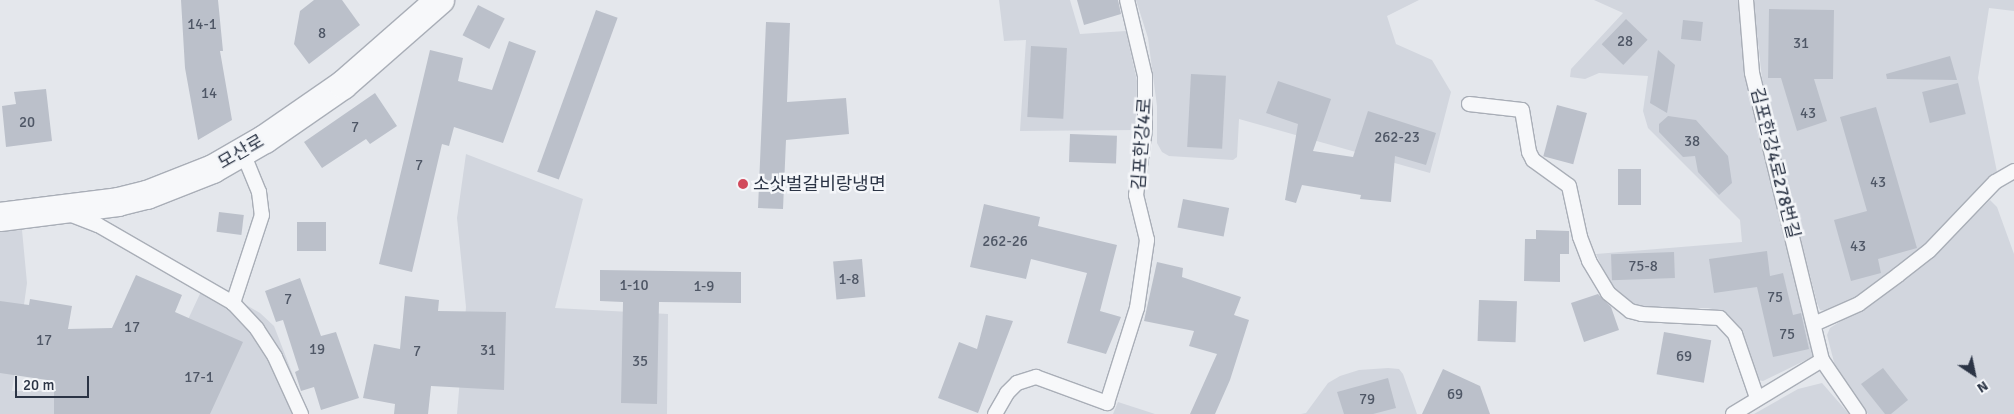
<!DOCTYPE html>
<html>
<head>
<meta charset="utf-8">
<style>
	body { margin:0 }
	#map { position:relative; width:2014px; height:414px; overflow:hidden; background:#e4e7ec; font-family:Signika,"Noto Sans KR",sans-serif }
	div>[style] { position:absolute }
	.built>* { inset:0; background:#d2d6de }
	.building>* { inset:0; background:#bbc0ca; transform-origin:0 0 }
	.roads { filter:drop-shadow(1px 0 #a9aeb7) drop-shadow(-1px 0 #a9aeb7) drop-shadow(0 1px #a9aeb7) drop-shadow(0 -1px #a9aeb7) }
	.lane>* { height:14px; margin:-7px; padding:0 7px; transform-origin:7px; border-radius:7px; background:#f7f8fa }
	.street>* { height:28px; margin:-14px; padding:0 14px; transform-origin:14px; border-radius:14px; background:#f7f8fa }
	.dots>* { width:14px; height:14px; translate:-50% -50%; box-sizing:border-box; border:2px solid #f4f6f9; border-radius:50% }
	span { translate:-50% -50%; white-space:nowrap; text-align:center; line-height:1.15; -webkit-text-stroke:5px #f4f6f9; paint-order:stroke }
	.number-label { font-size:15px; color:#4f5766 }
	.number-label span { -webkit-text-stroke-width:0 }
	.street-label { font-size:18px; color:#2b3445 }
	.poi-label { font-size:18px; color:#2b3445 }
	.left { translate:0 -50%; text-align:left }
	.north { position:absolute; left:1949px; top:349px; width:50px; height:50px; -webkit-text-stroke:4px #f4f6f9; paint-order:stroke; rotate:146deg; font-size:14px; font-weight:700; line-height:20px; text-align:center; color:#2b3445 }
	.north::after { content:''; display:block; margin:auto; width:18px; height:22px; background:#2b3445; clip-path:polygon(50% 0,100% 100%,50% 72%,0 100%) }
	.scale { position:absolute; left:15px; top:376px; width:74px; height:22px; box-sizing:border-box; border:2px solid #2b3445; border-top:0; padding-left:6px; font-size:15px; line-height:18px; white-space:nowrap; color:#2b3445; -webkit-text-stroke:4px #f4f6f9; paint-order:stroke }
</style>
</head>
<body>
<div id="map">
	<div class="built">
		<div style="clip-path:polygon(999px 0,1070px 0,1080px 34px,1126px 31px,1137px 81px,1136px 130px,1020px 131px,1026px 40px,1004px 41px)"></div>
		<div style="clip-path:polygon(1136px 0,1419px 0,1387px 16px,1396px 44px,1432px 60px,1451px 92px,1430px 173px,1239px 119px,1237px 157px,1233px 160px,1169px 156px,1162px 152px,1157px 143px,1157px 106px,1148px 38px)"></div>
		<div style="clip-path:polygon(1594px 0,1741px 0,1749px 90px,1801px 292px,1815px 352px,1812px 357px,1763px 381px,1758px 380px,1740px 332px,1721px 311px,1708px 308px,1638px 308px,1626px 302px,1611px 286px,1596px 254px,1742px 242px,1740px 220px,1648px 128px,1643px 111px,1648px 76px,1599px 73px,1585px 79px,1570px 77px,1571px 69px,1623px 13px)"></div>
		<div style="clip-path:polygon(1753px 0,2014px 0,2014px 11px,1989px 8px,1978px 78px,1997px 172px,1926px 247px,1870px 290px,1829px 311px,1820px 310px,1817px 303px,1764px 95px)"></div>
		<div style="clip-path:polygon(466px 154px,583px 199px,555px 308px,668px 314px,667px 414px,457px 414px,466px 307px,457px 218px)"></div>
		<div style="clip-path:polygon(1990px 200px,1997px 207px,2014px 254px,2014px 414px,1868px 414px,1836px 370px,1827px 335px,1830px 328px,1891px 289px,1934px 254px)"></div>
		<div style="clip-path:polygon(22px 230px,27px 283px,12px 391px,155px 390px,206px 281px,260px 313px,274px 326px,308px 414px,0 414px,0 231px)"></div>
		<div style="clip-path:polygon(1388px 368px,1399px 369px,1403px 374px,1417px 414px,1301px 414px,1306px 413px,1328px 383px,1340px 376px,1359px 370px)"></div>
		<div style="clip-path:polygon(1822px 383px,1849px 414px,1754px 414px,1798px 389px)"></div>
		<div style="clip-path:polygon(1118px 402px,1155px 414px,1113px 414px)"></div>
	</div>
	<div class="building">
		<div style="clip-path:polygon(181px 0,218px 0,223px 51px,220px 51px,232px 120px,198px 140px,185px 68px)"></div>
		<div style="clip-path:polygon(314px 0,342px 0,360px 25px,309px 64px,294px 44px,300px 11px)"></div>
		<div style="clip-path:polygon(1077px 0,1118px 0,1121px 14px,1084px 25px)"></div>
		<div style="left:478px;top:5px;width:30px;height:34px;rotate:27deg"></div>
		<div style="clip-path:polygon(1769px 9px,1834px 10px,1833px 79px,1814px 79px,1827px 121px,1797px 131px,1781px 78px,1768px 78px)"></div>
		<div style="left:596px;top:10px;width:23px;height:172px;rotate:20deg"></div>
		<div style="left:1626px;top:19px;width:30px;height:35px;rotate:44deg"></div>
		<div style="left:1683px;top:20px;width:20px;height:19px;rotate:6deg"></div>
		<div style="clip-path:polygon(766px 22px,790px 23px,787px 102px,846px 98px,849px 134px,786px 140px,783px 209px,758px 208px)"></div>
		<div style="clip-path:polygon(509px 41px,536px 51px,503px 143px,454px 127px,449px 146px,442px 144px,412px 272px,379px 264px,430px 50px,463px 58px,458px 81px,492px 90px)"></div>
		<div style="left:1031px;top:46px;width:36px;height:71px;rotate:3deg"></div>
		<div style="clip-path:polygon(1658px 50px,1675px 65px,1667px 113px,1650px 103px)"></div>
		<div style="clip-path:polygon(1950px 56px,1957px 80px,1887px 79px,1886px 74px)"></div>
		<div style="left:1191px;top:74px;width:35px;height:73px;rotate:3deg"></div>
		<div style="clip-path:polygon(1278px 81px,1331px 99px,1313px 151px,1353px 157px,1368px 111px,1436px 133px,1426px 165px,1395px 156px,1391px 202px,1360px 199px,1361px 195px,1302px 185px,1296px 203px,1285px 200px,1298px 124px,1266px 113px)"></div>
		<div style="left:1958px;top:83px;width:32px;height:37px;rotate:76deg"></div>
		<div style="clip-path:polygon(46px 89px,52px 141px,6px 147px,2px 106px,16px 104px,14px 92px)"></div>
		<div style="clip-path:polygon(375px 93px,397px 126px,370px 144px,366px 139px,322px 168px,304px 142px)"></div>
		<div style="left:1557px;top:105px;width:31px;height:53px;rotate:15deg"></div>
		<div style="clip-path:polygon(1876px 107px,1917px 248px,1878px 259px,1881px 273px,1851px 281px,1834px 220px,1867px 211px,1840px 117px)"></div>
		<div style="clip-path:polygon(1668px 116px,1696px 120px,1728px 156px,1732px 183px,1719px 195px,1698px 172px,1695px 156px,1683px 157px,1659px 132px,1659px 124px)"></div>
		<div style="left:1070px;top:134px;width:47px;height:28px;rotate:2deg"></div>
		<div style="left:1618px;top:169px;width:23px;height:36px"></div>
		<div style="left:1183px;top:199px;width:47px;height:29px;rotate:11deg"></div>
		<div style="clip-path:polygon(984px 204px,1040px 217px,1038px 226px,1117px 245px,1100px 311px,1121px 317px,1106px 354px,1067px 343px,1087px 273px,1031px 259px,1026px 279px,970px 267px)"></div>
		<div style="left:219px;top:212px;width:25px;height:20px;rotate:7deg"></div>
		<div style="left:297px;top:222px;width:29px;height:29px"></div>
		<div style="clip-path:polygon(1536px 230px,1569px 231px,1569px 254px,1560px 254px,1560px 282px,1524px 281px,1525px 239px,1536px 239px)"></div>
		<div style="clip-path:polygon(1767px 251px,1770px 276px,1783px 273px,1793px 315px,1801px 313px,1809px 349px,1773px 357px,1757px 287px,1714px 293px,1709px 259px)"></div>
		<div style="left:1674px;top:252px;width:26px;height:63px;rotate:88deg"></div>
		<div style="left:862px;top:259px;width:38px;height:29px;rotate:85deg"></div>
		<div style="clip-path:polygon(1157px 262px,1183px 268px,1182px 277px,1241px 297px,1234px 315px,1249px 320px,1230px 380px,1215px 414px,1190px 414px,1217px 354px,1189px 346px,1194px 331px,1144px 321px)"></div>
		<div style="clip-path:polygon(600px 270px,741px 272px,741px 303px,659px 302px,657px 404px,621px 403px,623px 302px,600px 301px)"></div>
		<div style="clip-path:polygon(136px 275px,182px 295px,175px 312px,243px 342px,210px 414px,54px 414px,54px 381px,0 373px,0 301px,29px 305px,30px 299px,72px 306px,68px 329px,112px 328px)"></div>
		<div style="clip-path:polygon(300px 278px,321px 336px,336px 332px,359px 398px,321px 410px,314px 387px,301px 391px,295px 372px,299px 370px,283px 320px,276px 322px,265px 291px)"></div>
		<div style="clip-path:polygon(1598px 294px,1611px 307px,1619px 330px,1584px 342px,1571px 303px)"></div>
		<div style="clip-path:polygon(405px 296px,439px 300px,438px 311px,506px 312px,504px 390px,431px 386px,428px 414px,394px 414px,395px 404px,363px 398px,374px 344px,400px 349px)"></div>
		<div style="left:1479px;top:300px;width:38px;height:41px;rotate:2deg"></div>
		<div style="clip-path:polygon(986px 315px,1013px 321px,978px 413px,938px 398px,959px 342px,977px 349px)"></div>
		<div style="left:1664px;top:332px;width:48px;height:43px;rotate:10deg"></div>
		<div style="clip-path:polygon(1883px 368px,1908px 400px,1891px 414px,1885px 414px,1861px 384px)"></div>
		<div style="clip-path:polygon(1443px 369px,1480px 386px,1490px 414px,1422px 414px)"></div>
		<div style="clip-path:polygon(1388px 378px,1396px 408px,1373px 414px,1344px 414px,1337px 392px)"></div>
	</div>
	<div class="roads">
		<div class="lane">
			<div style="left:1746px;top:0;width:73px;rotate:85.3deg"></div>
			<div style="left:1752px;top:73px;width:295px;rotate:76.3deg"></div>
			<div style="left:1822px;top:360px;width:65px;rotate:55.6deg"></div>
			<div style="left:1469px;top:104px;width:53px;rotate:6.5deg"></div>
			<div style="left:1522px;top:110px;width:43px;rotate:80.5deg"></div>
			<div style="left:1529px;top:152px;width:9px;rotate:63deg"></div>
			<div style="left:1533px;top:160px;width:44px;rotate:35.8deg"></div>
			<div style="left:1569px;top:186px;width:52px;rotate:77.8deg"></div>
			<div style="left:1580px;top:237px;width:26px;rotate:69deg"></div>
			<div style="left:1589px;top:261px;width:37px;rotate:59deg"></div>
			<div style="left:1608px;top:293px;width:28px;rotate:39deg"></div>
			<div style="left:1630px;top:311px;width:12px;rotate:14deg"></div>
			<div style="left:1642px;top:314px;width:78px;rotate:2.9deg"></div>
			<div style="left:1720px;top:318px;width:22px;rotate:47deg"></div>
			<div style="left:1735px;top:334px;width:68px;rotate:71deg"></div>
			<div style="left:243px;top:153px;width:42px;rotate:67.7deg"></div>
			<div style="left:259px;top:192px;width:23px;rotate:83deg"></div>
			<div style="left:262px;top:215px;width:93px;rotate:108.2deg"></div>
			<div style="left:233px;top:303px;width:35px;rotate:47deg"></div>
			<div style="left:257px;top:329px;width:33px;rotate:57deg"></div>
			<div style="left:275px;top:357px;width:63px;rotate:65.5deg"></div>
			<div style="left:69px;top:214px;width:31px;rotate:21deg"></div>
			<div style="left:98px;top:225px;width:156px;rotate:30deg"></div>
			<div style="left:1814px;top:324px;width:49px;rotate:-24deg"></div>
			<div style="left:1859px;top:304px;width:49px;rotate:-36.6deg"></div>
			<div style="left:1898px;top:275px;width:39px;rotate:-38deg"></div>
			<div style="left:1929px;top:251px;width:95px;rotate:-46.3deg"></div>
			<div style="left:1995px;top:182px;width:22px;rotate:-30deg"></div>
			<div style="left:995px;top:414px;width:24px;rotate:-60deg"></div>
			<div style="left:1007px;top:393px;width:14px;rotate:-45deg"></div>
			<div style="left:1017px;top:383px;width:20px;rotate:-18deg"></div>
			<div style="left:1036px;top:377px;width:76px;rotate:20.1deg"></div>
			<div style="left:1107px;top:403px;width:100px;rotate:-72.5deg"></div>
			<div style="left:1137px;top:308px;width:69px;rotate:-81.6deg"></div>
			<div style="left:1147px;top:240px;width:46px;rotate:-103.7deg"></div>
			<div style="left:1136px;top:195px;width:67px;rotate:-82.2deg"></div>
			<div style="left:1145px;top:129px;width:53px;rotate:-90deg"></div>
			<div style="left:1145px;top:76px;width:78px;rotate:-103.3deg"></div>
			<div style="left:1733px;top:414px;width:104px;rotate:-31.2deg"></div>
		</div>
		<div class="street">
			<div style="left:0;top:217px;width:119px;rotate:-7.2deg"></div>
			<div style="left:118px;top:202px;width:30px;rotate:-14deg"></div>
			<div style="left:147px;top:195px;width:71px;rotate:-21.5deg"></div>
			<div style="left:213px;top:169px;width:60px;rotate:-30deg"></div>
			<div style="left:265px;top:139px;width:95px;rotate:-34.7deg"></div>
			<div style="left:343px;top:85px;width:129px;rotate:-41.2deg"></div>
		</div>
	</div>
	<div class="dots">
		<div style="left:743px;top:184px;background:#d1495b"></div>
	</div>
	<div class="number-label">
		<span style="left:202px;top:25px">14-1</span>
		<span style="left:322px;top:34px">8</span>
		<span style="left:1625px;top:42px">28</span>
		<span style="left:1801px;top:44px">31</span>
		<span style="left:209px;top:94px">14</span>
		<span style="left:1808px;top:114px">43</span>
		<span style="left:27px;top:123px">20</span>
		<span style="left:355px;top:128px">7</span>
		<span style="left:1397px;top:138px">262-23</span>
		<span style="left:1692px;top:142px">38</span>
		<span style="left:419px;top:166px">7</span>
		<span style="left:1878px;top:183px">43</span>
		<span style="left:1005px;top:242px">262-26</span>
		<span style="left:1858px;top:247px">43</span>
		<span style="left:1643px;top:267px">75-8</span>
		<span style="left:849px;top:280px">1-8</span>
		<span style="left:634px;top:286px">1-10</span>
		<span style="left:704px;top:287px">1-9</span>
		<span style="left:1775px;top:298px">75</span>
		<span style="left:288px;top:300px">7</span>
		<span style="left:132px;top:328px">17</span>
		<span style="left:1787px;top:335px">75</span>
		<span style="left:44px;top:341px">17</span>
		<span style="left:317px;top:350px">19</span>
		<span style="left:488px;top:351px">31</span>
		<span style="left:417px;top:352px">7</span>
		<span style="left:1684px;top:357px">69</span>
		<span style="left:640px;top:362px">35</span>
		<span style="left:199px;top:378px">17-1</span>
		<span style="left:1455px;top:395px">69</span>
		<span style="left:1367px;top:400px">79</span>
	</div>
	<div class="street-label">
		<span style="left:1142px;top:144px;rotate:-86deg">김포한강4로</span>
		<span style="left:241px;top:152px;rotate:-30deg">모산로</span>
		<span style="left:1775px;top:163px;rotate:76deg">김포한강4로278번길</span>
	</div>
	<div class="poi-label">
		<span class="left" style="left:753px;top:184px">소삿벌갈비랑냉면</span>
	</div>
	<div class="north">N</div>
	<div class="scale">20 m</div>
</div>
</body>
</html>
